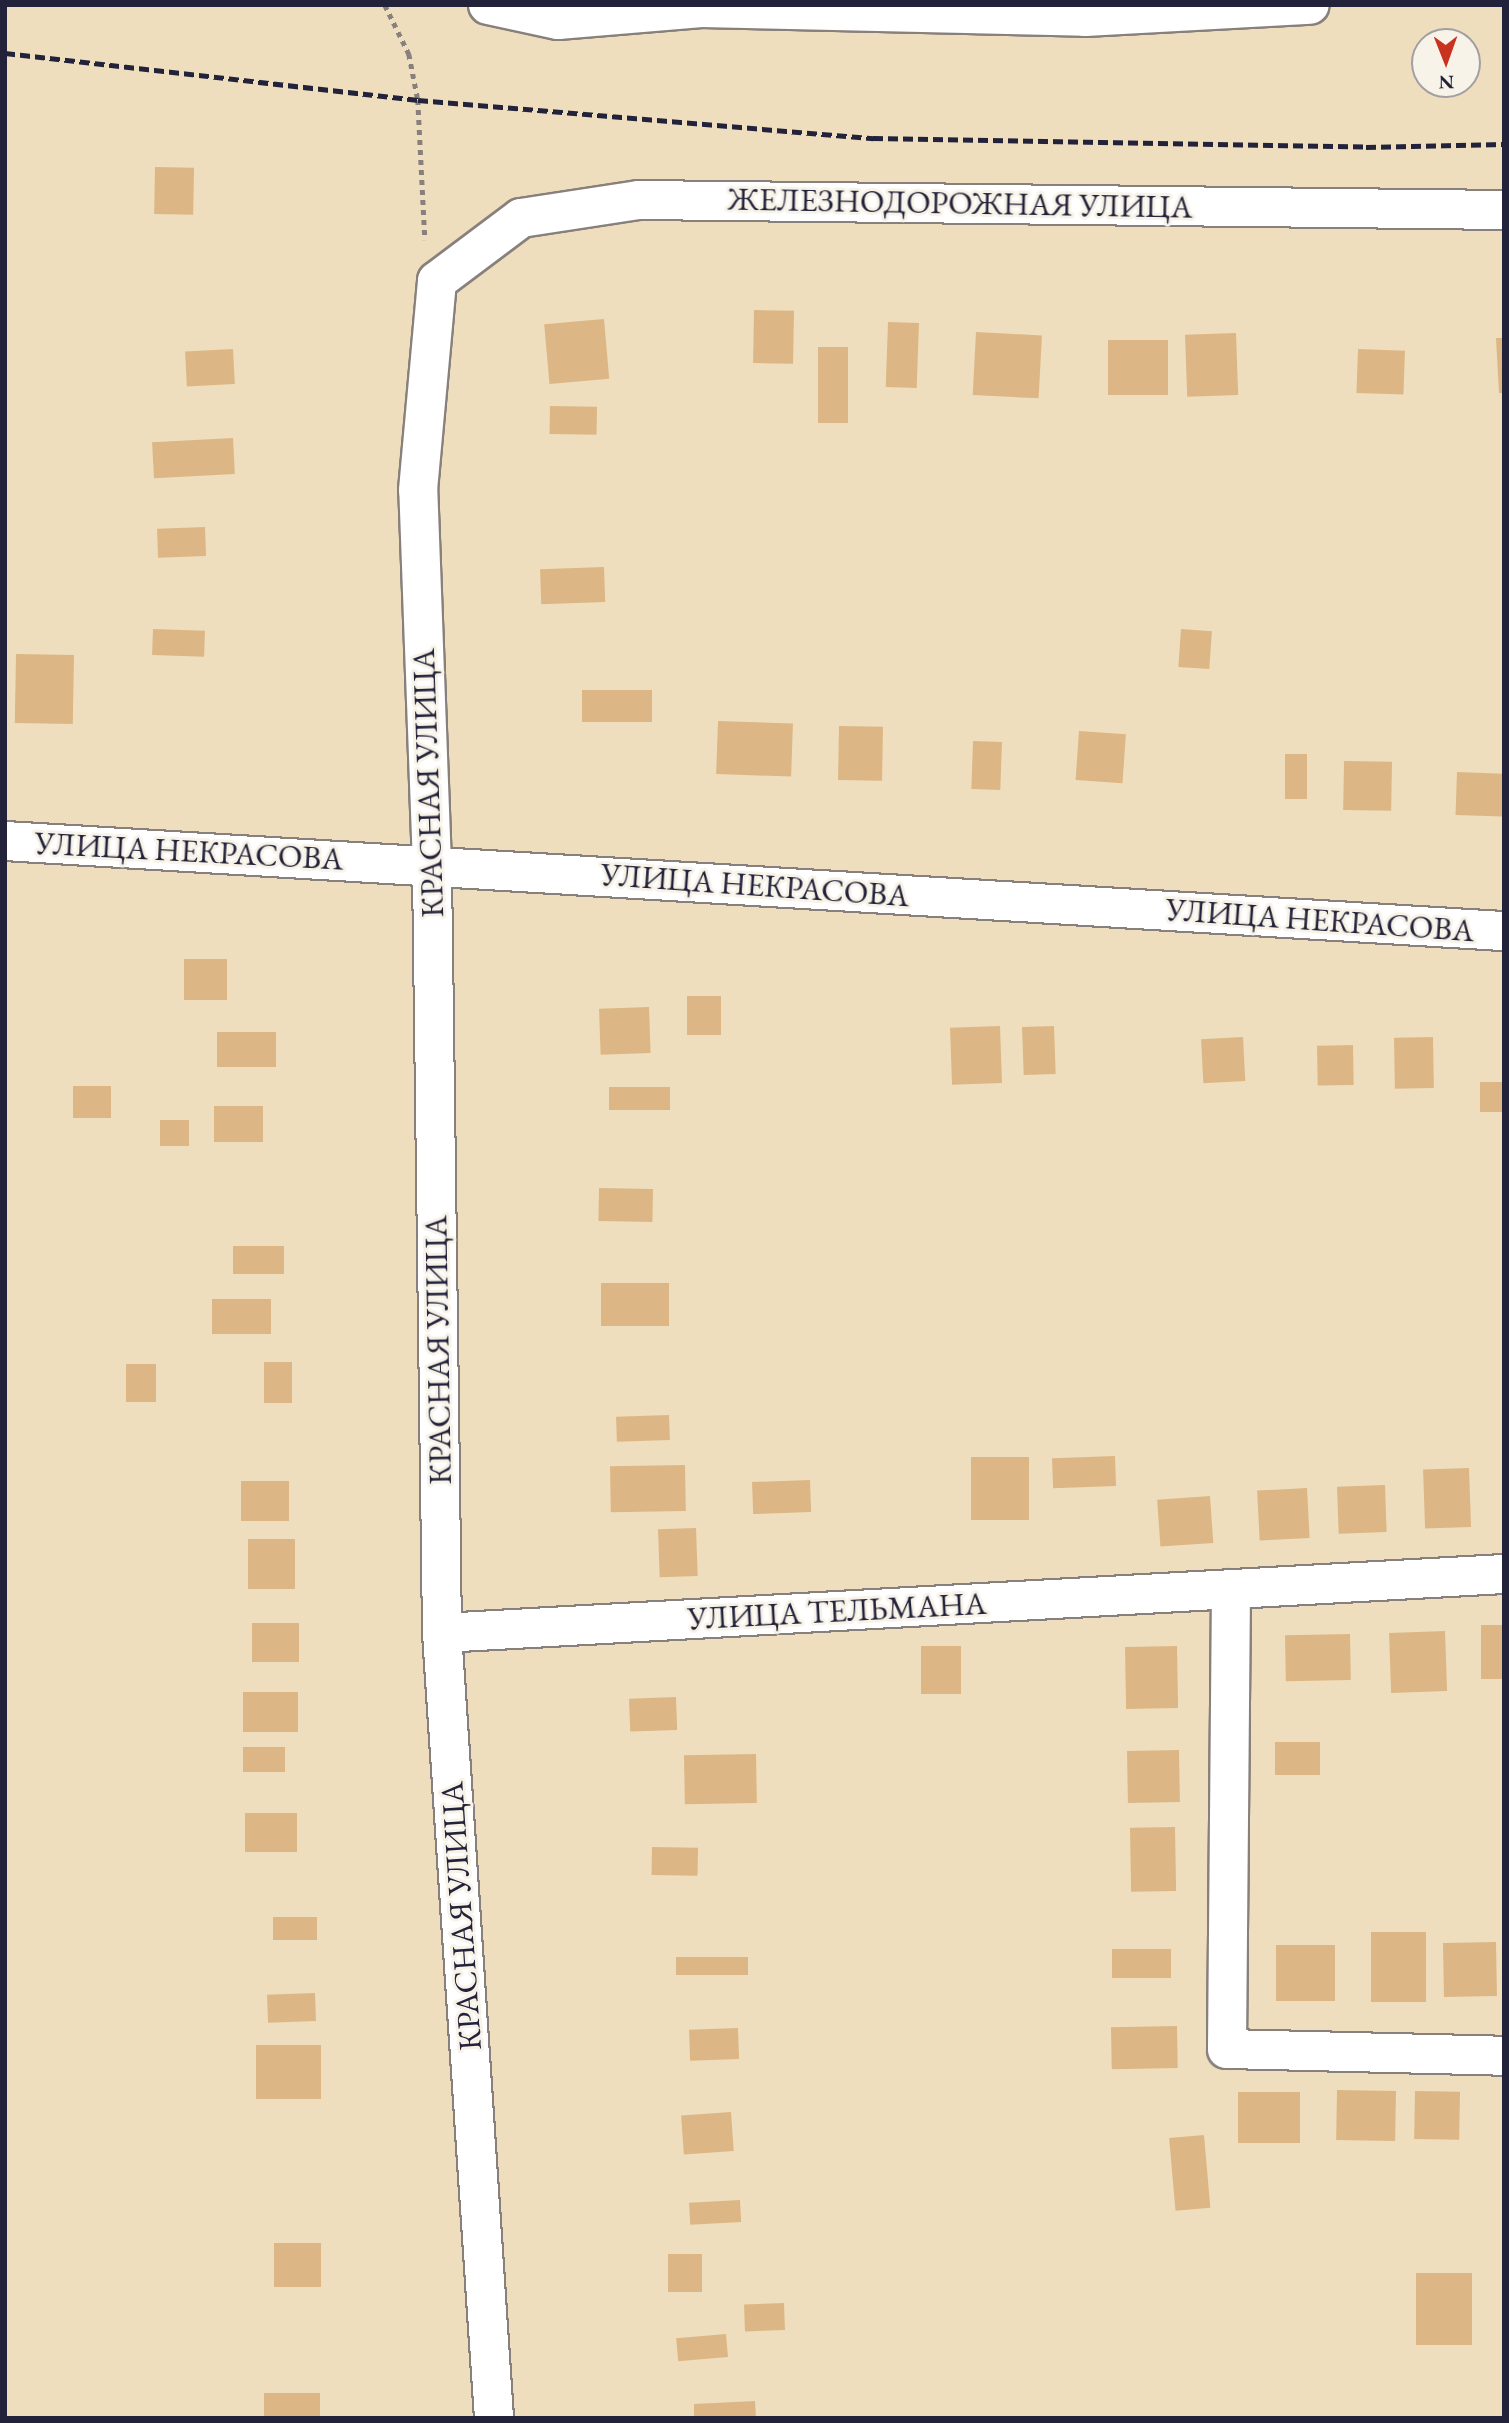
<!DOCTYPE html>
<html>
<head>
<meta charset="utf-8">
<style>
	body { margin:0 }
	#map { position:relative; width:1509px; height:2423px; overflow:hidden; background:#efdebd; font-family:"EB Garamond",serif }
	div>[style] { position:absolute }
	.building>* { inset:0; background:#dcb785; transform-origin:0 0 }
	.path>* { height:4.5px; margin-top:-2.25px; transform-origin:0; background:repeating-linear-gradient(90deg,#88807c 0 5px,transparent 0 10px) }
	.roads { filter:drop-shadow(2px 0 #88807c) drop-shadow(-2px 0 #88807c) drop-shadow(0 2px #88807c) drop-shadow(0 -2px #88807c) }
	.minor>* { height:38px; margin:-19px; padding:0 19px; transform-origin:19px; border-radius:19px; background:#fff }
	.rail>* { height:5px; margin-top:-2.5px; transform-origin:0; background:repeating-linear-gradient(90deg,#22223b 0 10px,transparent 0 15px) }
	span { translate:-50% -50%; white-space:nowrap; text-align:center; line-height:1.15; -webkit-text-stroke:6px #f7f3e8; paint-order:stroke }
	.street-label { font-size:32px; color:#22223b }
	.frame { position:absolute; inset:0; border:7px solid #22223b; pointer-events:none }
	.north { position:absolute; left:1411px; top:28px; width:70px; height:70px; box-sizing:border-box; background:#f7f3e8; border:2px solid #a29fa3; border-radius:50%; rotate:179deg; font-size:19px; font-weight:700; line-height:28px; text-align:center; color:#22223b }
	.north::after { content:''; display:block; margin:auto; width:24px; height:32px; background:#c8321e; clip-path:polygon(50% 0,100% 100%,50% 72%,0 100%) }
</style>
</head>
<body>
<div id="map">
	<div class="building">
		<div style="left:155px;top:167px;width:39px;height:47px;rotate:1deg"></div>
		<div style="left:754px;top:310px;width:40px;height:53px;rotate:1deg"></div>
		<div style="left:604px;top:319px;width:60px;height:60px;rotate:85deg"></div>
		<div style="left:888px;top:322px;width:31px;height:65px;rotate:2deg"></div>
		<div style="left:976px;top:332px;width:66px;height:63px;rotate:3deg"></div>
		<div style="left:1236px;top:333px;width:62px;height:51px;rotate:88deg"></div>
		<div style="clip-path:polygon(1496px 338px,1504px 338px,1504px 393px,1499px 393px)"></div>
		<div style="left:1108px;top:340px;width:60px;height:55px"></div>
		<div style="left:818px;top:347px;width:30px;height:76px"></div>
		<div style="left:233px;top:349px;width:35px;height:48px;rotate:87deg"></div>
		<div style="left:1358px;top:349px;width:47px;height:44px;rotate:2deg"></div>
		<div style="left:550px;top:406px;width:47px;height:28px;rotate:1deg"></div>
		<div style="left:233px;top:438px;width:36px;height:81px;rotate:87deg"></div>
		<div style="left:205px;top:527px;width:29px;height:48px;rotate:88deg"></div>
		<div style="left:604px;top:567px;width:35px;height:64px;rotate:88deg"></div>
		<div style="left:153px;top:629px;width:52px;height:26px;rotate:2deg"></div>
		<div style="left:1181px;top:629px;width:31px;height:38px;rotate:4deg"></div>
		<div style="left:16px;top:654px;width:58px;height:69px;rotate:1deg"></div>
		<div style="left:652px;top:690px;width:32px;height:70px;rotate:90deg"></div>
		<div style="left:718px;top:721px;width:75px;height:53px;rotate:2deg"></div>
		<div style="left:839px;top:726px;width:44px;height:54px;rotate:1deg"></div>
		<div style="left:1079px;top:731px;width:47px;height:49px;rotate:4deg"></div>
		<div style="left:973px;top:741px;width:29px;height:48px;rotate:2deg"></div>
		<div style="left:1285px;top:754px;width:22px;height:45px"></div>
		<div style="left:1344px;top:761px;width:48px;height:49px;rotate:1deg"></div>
		<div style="left:1457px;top:772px;width:47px;height:43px;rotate:2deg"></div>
		<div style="left:184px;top:959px;width:43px;height:41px"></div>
		<div style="left:687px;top:996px;width:34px;height:39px"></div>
		<div style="left:649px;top:1007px;width:46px;height:50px;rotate:88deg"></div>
		<div style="left:1000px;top:1026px;width:57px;height:50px;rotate:88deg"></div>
		<div style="left:1054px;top:1026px;width:48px;height:32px;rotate:88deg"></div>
		<div style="left:217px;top:1032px;width:59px;height:35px"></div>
		<div style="left:1243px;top:1037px;width:44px;height:42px;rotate:87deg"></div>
		<div style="left:1433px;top:1037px;width:51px;height:39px;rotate:89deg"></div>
		<div style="left:1353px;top:1045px;width:40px;height:36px;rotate:89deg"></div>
		<div style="left:1480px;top:1082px;width:24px;height:30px"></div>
		<div style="left:73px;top:1086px;width:38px;height:32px"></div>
		<div style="left:670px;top:1087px;width:23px;height:61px;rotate:90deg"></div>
		<div style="left:214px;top:1106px;width:49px;height:36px"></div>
		<div style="left:160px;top:1120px;width:29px;height:26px"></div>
		<div style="left:599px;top:1188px;width:54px;height:33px;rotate:1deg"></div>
		<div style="left:233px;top:1246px;width:51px;height:28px"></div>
		<div style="left:601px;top:1283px;width:68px;height:43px"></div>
		<div style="left:271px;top:1299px;width:35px;height:59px;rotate:90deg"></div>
		<div style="left:264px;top:1362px;width:28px;height:41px"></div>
		<div style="left:126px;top:1364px;width:30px;height:38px"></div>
		<div style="left:669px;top:1415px;width:25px;height:53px;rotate:88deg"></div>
		<div style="left:1115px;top:1456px;width:30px;height:63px;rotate:88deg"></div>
		<div style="left:971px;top:1457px;width:58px;height:63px"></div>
		<div style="left:685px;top:1465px;width:46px;height:75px;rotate:89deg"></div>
		<div style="left:1469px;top:1468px;width:59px;height:46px;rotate:88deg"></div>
		<div style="left:810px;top:1480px;width:32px;height:58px;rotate:88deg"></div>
		<div style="left:241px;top:1481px;width:48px;height:40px"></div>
		<div style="left:1385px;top:1485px;width:47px;height:48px;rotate:88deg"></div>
		<div style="left:1307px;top:1488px;width:50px;height:50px;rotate:87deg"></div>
		<div style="left:1210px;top:1496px;width:47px;height:53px;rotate:86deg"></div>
		<div style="left:696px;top:1528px;width:48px;height:38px;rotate:88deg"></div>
		<div style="left:248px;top:1539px;width:47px;height:50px"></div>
		<div style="left:299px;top:1623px;width:39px;height:47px;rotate:90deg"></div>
		<div style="left:1481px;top:1625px;width:23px;height:54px"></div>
		<div style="left:1445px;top:1631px;width:60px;height:56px;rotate:88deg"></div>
		<div style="left:1350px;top:1634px;width:46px;height:65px;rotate:89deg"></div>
		<div style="left:921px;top:1646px;width:40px;height:48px"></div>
		<div style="left:1177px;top:1646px;width:62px;height:52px;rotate:89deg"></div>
		<div style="left:243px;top:1692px;width:55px;height:40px"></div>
		<div style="left:676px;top:1697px;width:33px;height:47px;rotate:88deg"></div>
		<div style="left:1275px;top:1742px;width:45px;height:33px"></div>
		<div style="left:243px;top:1747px;width:42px;height:25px"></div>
		<div style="left:1179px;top:1750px;width:52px;height:52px;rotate:89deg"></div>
		<div style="left:756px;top:1754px;width:49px;height:72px;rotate:89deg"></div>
		<div style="left:245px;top:1813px;width:52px;height:39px"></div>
		<div style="left:1175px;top:1827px;width:64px;height:45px;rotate:89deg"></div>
		<div style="left:652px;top:1847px;width:46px;height:28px;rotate:1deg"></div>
		<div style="left:317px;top:1917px;width:23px;height:44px;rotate:90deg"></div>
		<div style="left:1371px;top:1932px;width:55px;height:70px"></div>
		<div style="left:1496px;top:1942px;width:54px;height:53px;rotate:89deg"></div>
		<div style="left:1335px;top:1945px;width:56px;height:59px;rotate:90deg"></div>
		<div style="left:1112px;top:1949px;width:59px;height:29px"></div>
		<div style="left:748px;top:1957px;width:18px;height:72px;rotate:90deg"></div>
		<div style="left:315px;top:1993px;width:28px;height:48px;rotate:88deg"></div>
		<div style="left:1177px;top:2026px;width:42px;height:66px;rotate:89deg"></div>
		<div style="left:738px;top:2028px;width:31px;height:49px;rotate:88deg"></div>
		<div style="left:256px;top:2045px;width:65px;height:54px"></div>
		<div style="left:1337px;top:2090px;width:59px;height:50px;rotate:1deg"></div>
		<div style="left:1415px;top:2091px;width:45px;height:48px;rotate:1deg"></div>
		<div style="left:1300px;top:2092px;width:51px;height:62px;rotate:90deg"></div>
		<div style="left:731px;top:2112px;width:39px;height:50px;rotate:86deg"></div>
		<div style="left:1204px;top:2135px;width:73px;height:35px;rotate:85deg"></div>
		<div style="left:740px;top:2200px;width:22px;height:51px;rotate:87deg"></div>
		<div style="left:321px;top:2243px;width:44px;height:47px;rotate:90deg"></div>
		<div style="left:668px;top:2254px;width:34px;height:38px"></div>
		<div style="left:1416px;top:2273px;width:56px;height:72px"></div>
		<div style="left:784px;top:2303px;width:27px;height:40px;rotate:88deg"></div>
		<div style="left:726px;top:2334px;width:23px;height:50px;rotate:85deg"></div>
		<div style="left:264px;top:2393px;width:56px;height:25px"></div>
		<div style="clip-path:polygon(755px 2401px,756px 2418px,694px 2418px,694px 2404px)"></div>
	</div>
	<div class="path">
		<div style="left:385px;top:5px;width:55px;rotate:63.9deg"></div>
		<div style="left:409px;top:54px;width:47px;rotate:78.9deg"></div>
		<div style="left:418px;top:100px;width:140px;rotate:87.1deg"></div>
	</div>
	<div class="roads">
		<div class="minor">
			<div style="left:488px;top:5px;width:72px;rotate:12.1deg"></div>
			<div style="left:558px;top:20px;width:144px;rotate:-4.8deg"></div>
			<div style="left:702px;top:8px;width:383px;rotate:1.3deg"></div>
			<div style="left:1085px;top:17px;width:225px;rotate:-3.1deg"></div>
			<div style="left:5px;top:841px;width:1502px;rotate:3.44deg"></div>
			<div style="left:1231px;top:1589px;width:460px;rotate:90.5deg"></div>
			<div style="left:1227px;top:2049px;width:277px;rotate:1.4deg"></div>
			<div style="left:442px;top:1633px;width:1064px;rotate:-3.18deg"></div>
			<div style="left:494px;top:2418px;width:787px;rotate:-93.79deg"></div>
			<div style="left:442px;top:1633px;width:768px;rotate:-90.75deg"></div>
			<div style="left:432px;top:865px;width:375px;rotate:-92.1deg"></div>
			<div style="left:418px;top:490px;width:210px;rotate:-84.8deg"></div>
			<div style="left:437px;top:281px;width:105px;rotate:-36.9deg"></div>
			<div style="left:521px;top:218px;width:119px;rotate:-8.7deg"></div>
			<div style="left:639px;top:200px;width:865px;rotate:0.66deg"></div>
		</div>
	</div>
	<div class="rail">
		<div style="left:5px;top:53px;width:416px;rotate:6.5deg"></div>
		<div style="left:418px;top:100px;width:457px;rotate:4.8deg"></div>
		<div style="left:873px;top:138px;width:493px;rotate:1deg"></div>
		<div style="left:1366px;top:147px;width:138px;rotate:-1.2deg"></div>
	</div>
	<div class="street-label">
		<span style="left:960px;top:203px;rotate:1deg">ЖЕЛЕЗНОДОРОЖНАЯ УЛИЦА</span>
		<span style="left:428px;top:783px;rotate:-92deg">КРАСНАЯ УЛИЦА</span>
		<span style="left:189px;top:851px;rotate:3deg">УЛИЦА НЕКРАСОВА</span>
		<span style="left:755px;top:885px;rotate:4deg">УЛИЦА НЕКРАСОВА</span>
		<span style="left:1320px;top:920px;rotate:4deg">УЛИЦА НЕКРАСОВА</span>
		<span style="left:438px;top:1350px;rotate:-91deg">КРАСНАЯ УЛИЦА</span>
		<span style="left:837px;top:1611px;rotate:-3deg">УЛИЦА ТЕЛЬМАНА</span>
		<span style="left:461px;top:1916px;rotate:-94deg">КРАСНАЯ УЛИЦА</span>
	</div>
	<div class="frame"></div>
	<div class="north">N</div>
</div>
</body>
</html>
